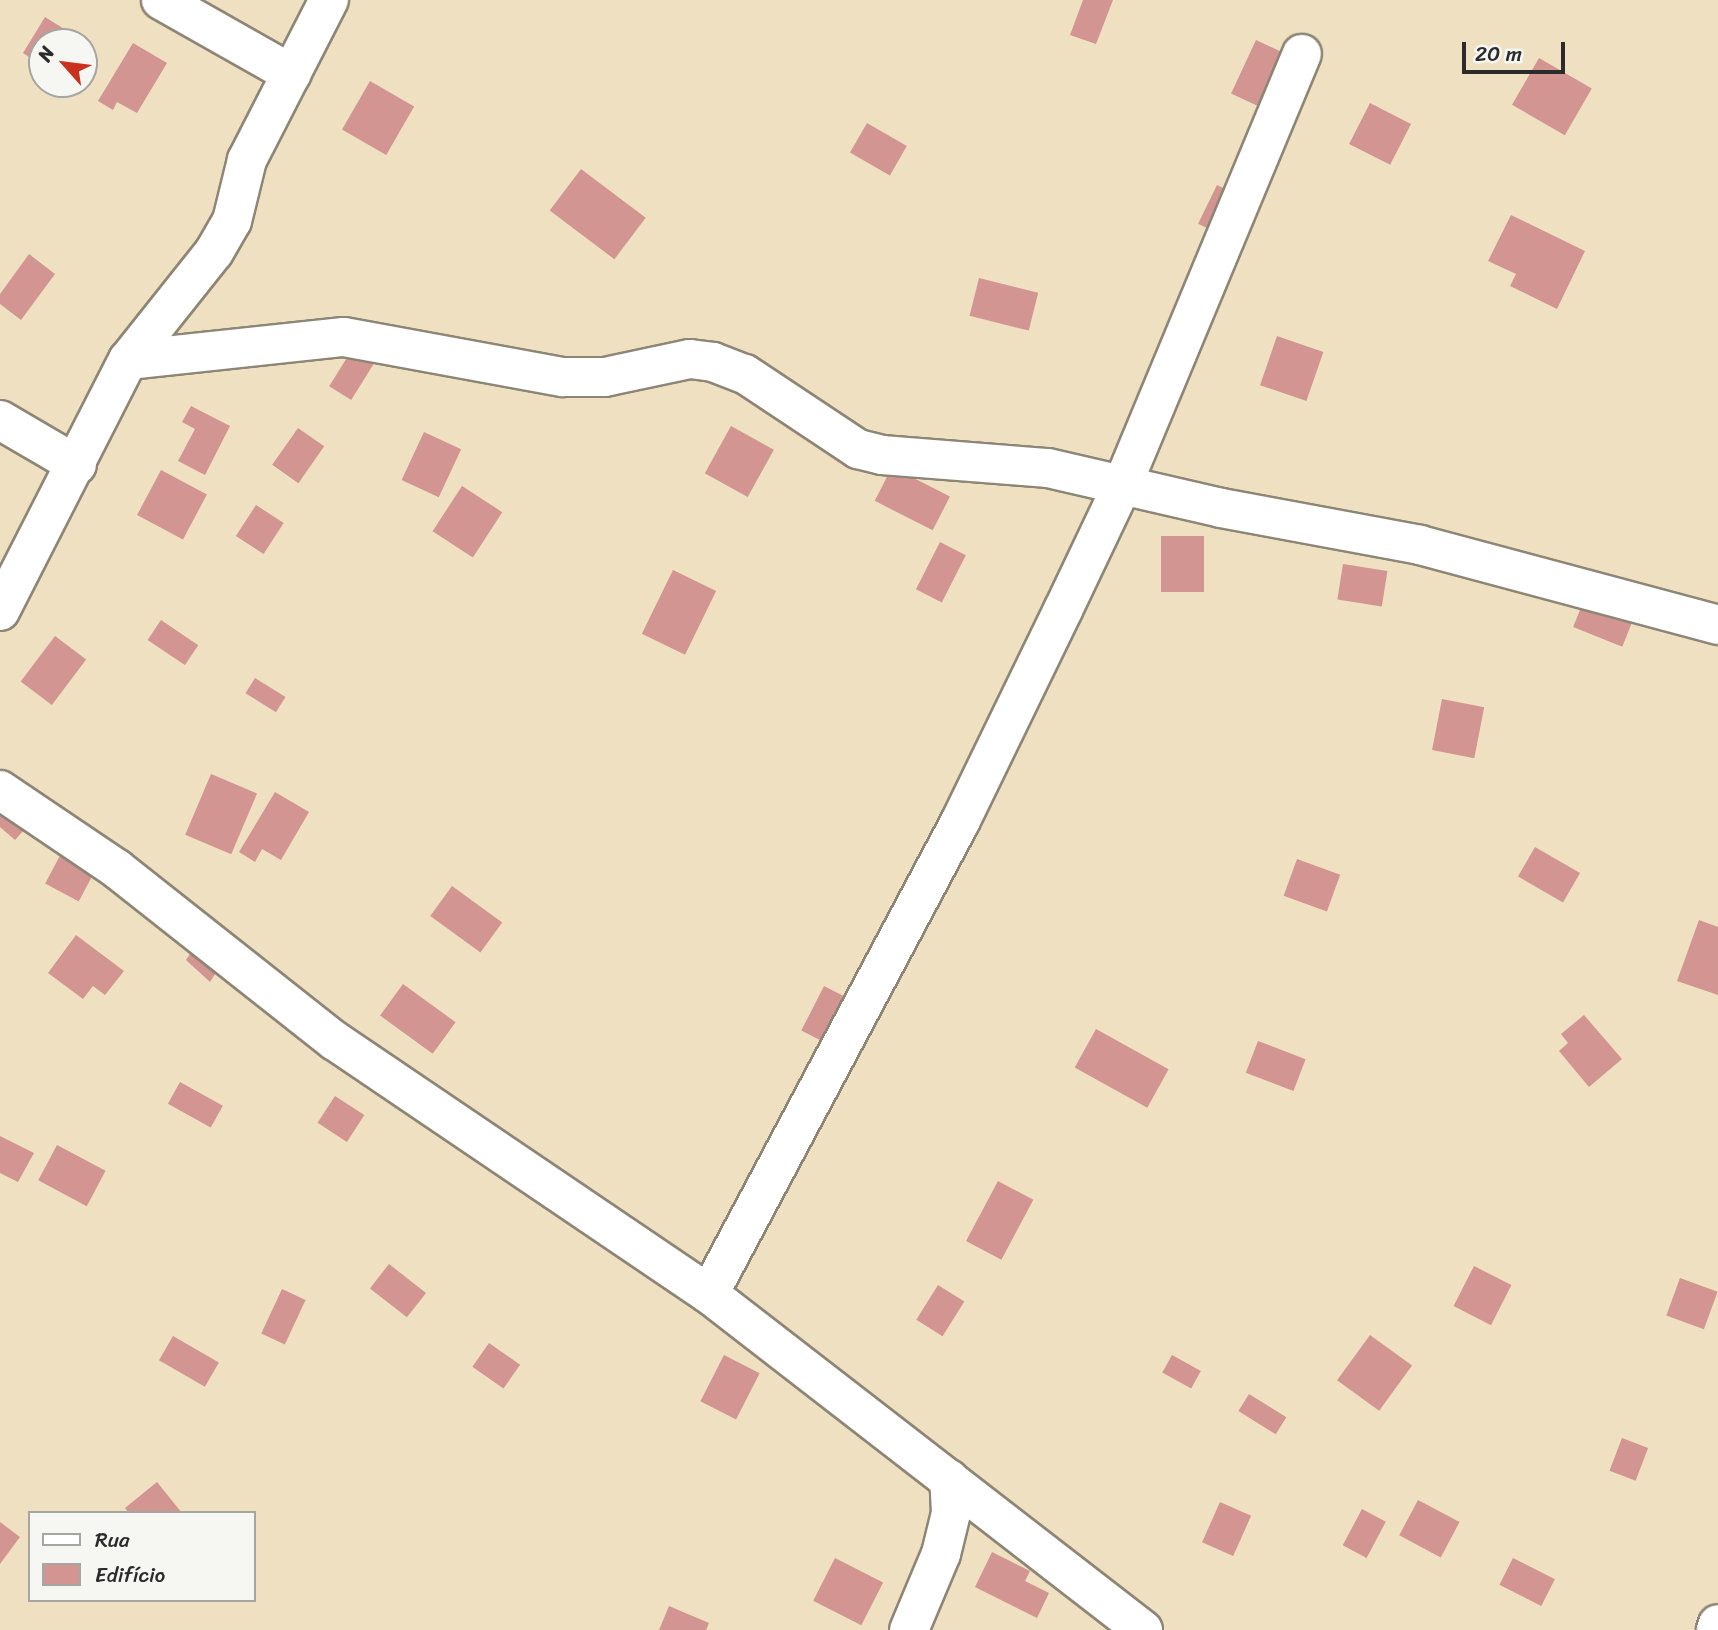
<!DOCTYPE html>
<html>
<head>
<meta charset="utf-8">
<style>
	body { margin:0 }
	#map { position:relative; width:1718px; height:1630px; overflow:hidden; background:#efe0c1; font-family:Sriracha,sans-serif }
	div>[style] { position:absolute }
	.building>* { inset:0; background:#d29591; transform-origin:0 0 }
	.roads { filter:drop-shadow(2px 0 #8d8676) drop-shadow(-2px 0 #8d8676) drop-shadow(0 2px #8d8676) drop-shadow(0 -2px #8d8676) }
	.street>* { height:38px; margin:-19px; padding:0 19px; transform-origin:19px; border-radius:19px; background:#fff }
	span { translate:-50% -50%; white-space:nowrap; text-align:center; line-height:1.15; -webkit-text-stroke:5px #f6f6f2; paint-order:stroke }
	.legend { position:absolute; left:28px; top:1511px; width:228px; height:91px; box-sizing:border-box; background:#f6f6f2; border:2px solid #a5a5a2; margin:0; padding:9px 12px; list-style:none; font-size:21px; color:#2b2b2b }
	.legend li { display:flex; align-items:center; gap:14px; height:35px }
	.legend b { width:35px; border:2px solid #a5a5a2 }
	.north { position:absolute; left:28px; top:28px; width:70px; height:70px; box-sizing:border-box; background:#f6f6f2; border:2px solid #a5a5a2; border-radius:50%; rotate:298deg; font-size:19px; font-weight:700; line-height:28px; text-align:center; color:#2b2b2b }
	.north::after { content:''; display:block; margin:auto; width:24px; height:32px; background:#c8321e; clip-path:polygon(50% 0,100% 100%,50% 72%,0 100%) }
	.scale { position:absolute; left:1462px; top:42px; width:103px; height:32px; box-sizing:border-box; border:4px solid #2b2b2b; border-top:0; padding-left:9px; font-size:21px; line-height:24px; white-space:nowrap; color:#2b2b2b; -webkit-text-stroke:5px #f6f6f2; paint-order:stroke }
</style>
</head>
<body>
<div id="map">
	<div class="building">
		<div style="clip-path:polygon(1083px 0,1113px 0,1096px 44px,1070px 35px)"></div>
		<div style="clip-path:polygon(45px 17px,69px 32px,63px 42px,42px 42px,42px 66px,23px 53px)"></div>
		<div style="left:1256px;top:40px;width:35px;height:59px;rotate:25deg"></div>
		<div style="clip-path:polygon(133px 43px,167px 63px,137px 113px,117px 102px,113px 110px,98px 101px)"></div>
		<div style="left:1539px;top:58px;width:61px;height:54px;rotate:30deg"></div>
		<div style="left:370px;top:81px;width:51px;height:56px;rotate:30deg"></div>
		<div style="left:1370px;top:103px;width:46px;height:46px;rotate:27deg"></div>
		<div style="left:867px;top:123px;width:46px;height:34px;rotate:30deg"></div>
		<div style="left:581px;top:169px;width:81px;height:52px;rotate:37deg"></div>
		<div style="left:1217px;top:185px;width:41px;height:43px;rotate:26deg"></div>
		<div style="clip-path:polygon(1511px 215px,1585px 251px,1557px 309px,1510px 286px,1516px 274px,1488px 261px)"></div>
		<div style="clip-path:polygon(29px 254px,55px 274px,21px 320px,0 304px,0 294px)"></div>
		<div style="left:979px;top:278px;width:61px;height:39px;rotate:14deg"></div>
		<div style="left:1277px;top:336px;width:49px;height:52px;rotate:19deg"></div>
		<div style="left:353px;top:348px;width:26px;height:45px;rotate:32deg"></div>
		<div style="clip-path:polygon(191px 406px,230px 426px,205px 475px,178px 461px,195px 429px,182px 422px)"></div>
		<div style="left:731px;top:426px;width:49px;height:54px;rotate:29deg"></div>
		<div style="left:298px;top:428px;width:32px;height:45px;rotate:35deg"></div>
		<div style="left:424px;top:432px;width:41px;height:53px;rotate:25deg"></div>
		<div style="left:892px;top:467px;width:65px;height:38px;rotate:27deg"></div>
		<div style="left:161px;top:470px;width:52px;height:51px;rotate:28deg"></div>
		<div style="left:462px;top:486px;width:48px;height:54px;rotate:33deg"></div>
		<div style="left:256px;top:505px;width:33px;height:37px;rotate:33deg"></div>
		<div style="left:1204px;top:536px;width:56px;height:43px;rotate:90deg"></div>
		<div style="left:940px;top:542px;width:29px;height:53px;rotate:27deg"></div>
		<div style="left:1343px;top:564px;width:45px;height:36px;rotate:9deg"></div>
		<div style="left:673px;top:570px;width:48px;height:71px;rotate:26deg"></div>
		<div style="left:1584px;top:600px;width:53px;height:29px;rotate:22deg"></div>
		<div style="left:161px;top:620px;width:45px;height:24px;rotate:34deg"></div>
		<div style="left:55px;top:636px;width:39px;height:57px;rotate:37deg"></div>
		<div style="left:255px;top:678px;width:36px;height:18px;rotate:32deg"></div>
		<div style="left:1442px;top:699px;width:43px;height:52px;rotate:11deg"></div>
		<div style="left:211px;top:774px;width:50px;height:66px;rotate:23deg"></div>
		<div style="clip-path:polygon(0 778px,42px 810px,15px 840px,0 827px)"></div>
		<div style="clip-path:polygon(275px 792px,309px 812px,281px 860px,262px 849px,255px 862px,239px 852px)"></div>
		<div style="left:1535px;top:847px;width:52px;height:34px;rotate:30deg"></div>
		<div style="left:63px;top:850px;width:38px;height:38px;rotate:28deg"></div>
		<div style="left:1297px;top:859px;width:46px;height:39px;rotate:20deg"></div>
		<div style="left:452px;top:886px;width:62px;height:37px;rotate:36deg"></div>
		<div style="clip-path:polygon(1699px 920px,1718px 927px,1718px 995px,1677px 981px)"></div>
		<div style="clip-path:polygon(76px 935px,124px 971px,105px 995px,93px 986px,83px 999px,48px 973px)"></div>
		<div style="clip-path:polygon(199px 940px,226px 957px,210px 982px,186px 960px)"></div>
		<div style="left:403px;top:984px;width:65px;height:39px;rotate:36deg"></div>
		<div style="left:824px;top:986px;width:35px;height:50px;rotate:27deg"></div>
		<div style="clip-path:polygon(1584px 1015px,1622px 1059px,1589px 1087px,1559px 1051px,1568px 1043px,1561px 1034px)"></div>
		<div style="left:1096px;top:1029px;width:83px;height:44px;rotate:29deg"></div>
		<div style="left:1258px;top:1041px;width:51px;height:34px;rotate:21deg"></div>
		<div style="left:180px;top:1082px;width:49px;height:25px;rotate:29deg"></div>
		<div style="left:335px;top:1096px;width:35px;height:32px;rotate:33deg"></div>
		<div style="clip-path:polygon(0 1136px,34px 1153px,18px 1182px,0 1173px)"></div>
		<div style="left:57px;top:1145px;width:55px;height:40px;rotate:28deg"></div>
		<div style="left:998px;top:1181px;width:40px;height:68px;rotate:28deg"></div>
		<div style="left:389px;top:1264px;width:47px;height:31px;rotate:38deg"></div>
		<div style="left:1474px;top:1266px;width:42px;height:45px;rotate:27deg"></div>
		<div style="left:1680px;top:1278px;width:40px;height:40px;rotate:20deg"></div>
		<div style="left:938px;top:1285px;width:31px;height:41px;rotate:32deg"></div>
		<div style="left:282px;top:1289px;width:26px;height:49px;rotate:25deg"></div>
		<div style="left:1370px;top:1335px;width:52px;height:56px;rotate:36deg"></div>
		<div style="left:173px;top:1336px;width:53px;height:28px;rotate:30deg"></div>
		<div style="left:489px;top:1343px;width:38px;height:29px;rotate:35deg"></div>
		<div style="left:724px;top:1355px;width:40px;height:52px;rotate:27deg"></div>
		<div style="left:1172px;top:1355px;width:33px;height:20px;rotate:29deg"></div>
		<div style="left:1249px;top:1394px;width:44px;height:20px;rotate:32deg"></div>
		<div style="left:1622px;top:1438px;width:28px;height:35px;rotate:21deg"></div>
		<div style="clip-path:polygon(157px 1482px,182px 1513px,129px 1513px,125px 1508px)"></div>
		<div style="left:1418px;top:1500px;width:47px;height:40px;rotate:28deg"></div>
		<div style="left:1220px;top:1502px;width:34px;height:44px;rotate:24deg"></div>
		<div style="left:1362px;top:1509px;width:27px;height:41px;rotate:28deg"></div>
		<div style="clip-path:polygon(0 1522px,20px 1537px,0 1564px)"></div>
		<div style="clip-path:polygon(992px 1552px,1030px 1571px,1025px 1581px,1049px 1593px,1037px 1618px,975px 1587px)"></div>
		<div style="left:835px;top:1558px;width:54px;height:48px;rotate:27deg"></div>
		<div style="left:1513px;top:1558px;width:47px;height:30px;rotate:27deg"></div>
		<div style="clip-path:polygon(669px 1606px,709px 1623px,706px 1630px,659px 1630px)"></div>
	</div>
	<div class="roads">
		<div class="street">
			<div style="left:161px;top:0;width:150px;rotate:29.5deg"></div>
			<div style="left:128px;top:360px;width:217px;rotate:-6.1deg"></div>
			<div style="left:344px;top:337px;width:223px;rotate:10.4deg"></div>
			<div style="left:563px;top:377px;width:42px"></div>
			<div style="left:605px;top:377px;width:87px;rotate:-12deg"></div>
			<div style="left:690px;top:359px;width:23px;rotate:7deg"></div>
			<div style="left:713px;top:362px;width:34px;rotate:21deg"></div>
			<div style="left:745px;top:374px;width:136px;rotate:33.6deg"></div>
			<div style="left:858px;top:449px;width:25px;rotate:14deg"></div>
			<div style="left:882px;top:455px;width:167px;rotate:4.5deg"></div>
			<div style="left:1048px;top:468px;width:178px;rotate:13deg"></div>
			<div style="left:1221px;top:508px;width:202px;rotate:10.5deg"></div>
			<div style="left:1420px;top:545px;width:309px;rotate:15deg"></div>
			<div style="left:0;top:420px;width:89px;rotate:30.3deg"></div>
			<div style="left:0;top:611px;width:282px;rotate:-63deg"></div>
			<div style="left:128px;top:360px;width:138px;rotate:-51.5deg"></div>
			<div style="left:214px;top:252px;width:36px;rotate:-60deg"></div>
			<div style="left:232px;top:221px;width:63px;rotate:-76.2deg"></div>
			<div style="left:247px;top:160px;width:180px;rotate:-62.9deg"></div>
			<div style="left:0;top:790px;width:141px;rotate:34deg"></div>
			<div style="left:117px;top:869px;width:278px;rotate:38.3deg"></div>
			<div style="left:335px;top:1041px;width:452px;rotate:34.1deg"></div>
			<div style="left:709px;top:1294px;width:549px;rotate:37.75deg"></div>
			<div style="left:709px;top:1294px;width:535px;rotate:-62deg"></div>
			<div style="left:960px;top:822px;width:236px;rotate:-64.1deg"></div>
			<div style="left:1063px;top:610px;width:137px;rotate:-64.6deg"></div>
			<div style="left:1122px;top:486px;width:468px;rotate:-67.4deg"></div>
			<div style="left:909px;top:1630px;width:82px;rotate:-67.2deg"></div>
			<div style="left:941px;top:1554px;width:42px;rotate:-76.3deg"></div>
			<div style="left:951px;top:1513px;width:34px;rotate:-93deg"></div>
			<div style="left:1716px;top:1630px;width:6px;rotate:-72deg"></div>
		</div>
	</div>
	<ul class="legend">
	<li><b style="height:9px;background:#fff"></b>Rua</li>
	<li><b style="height:19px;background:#d29591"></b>Edifício</li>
	</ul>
	<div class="north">N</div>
	<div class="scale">20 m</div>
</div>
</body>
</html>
